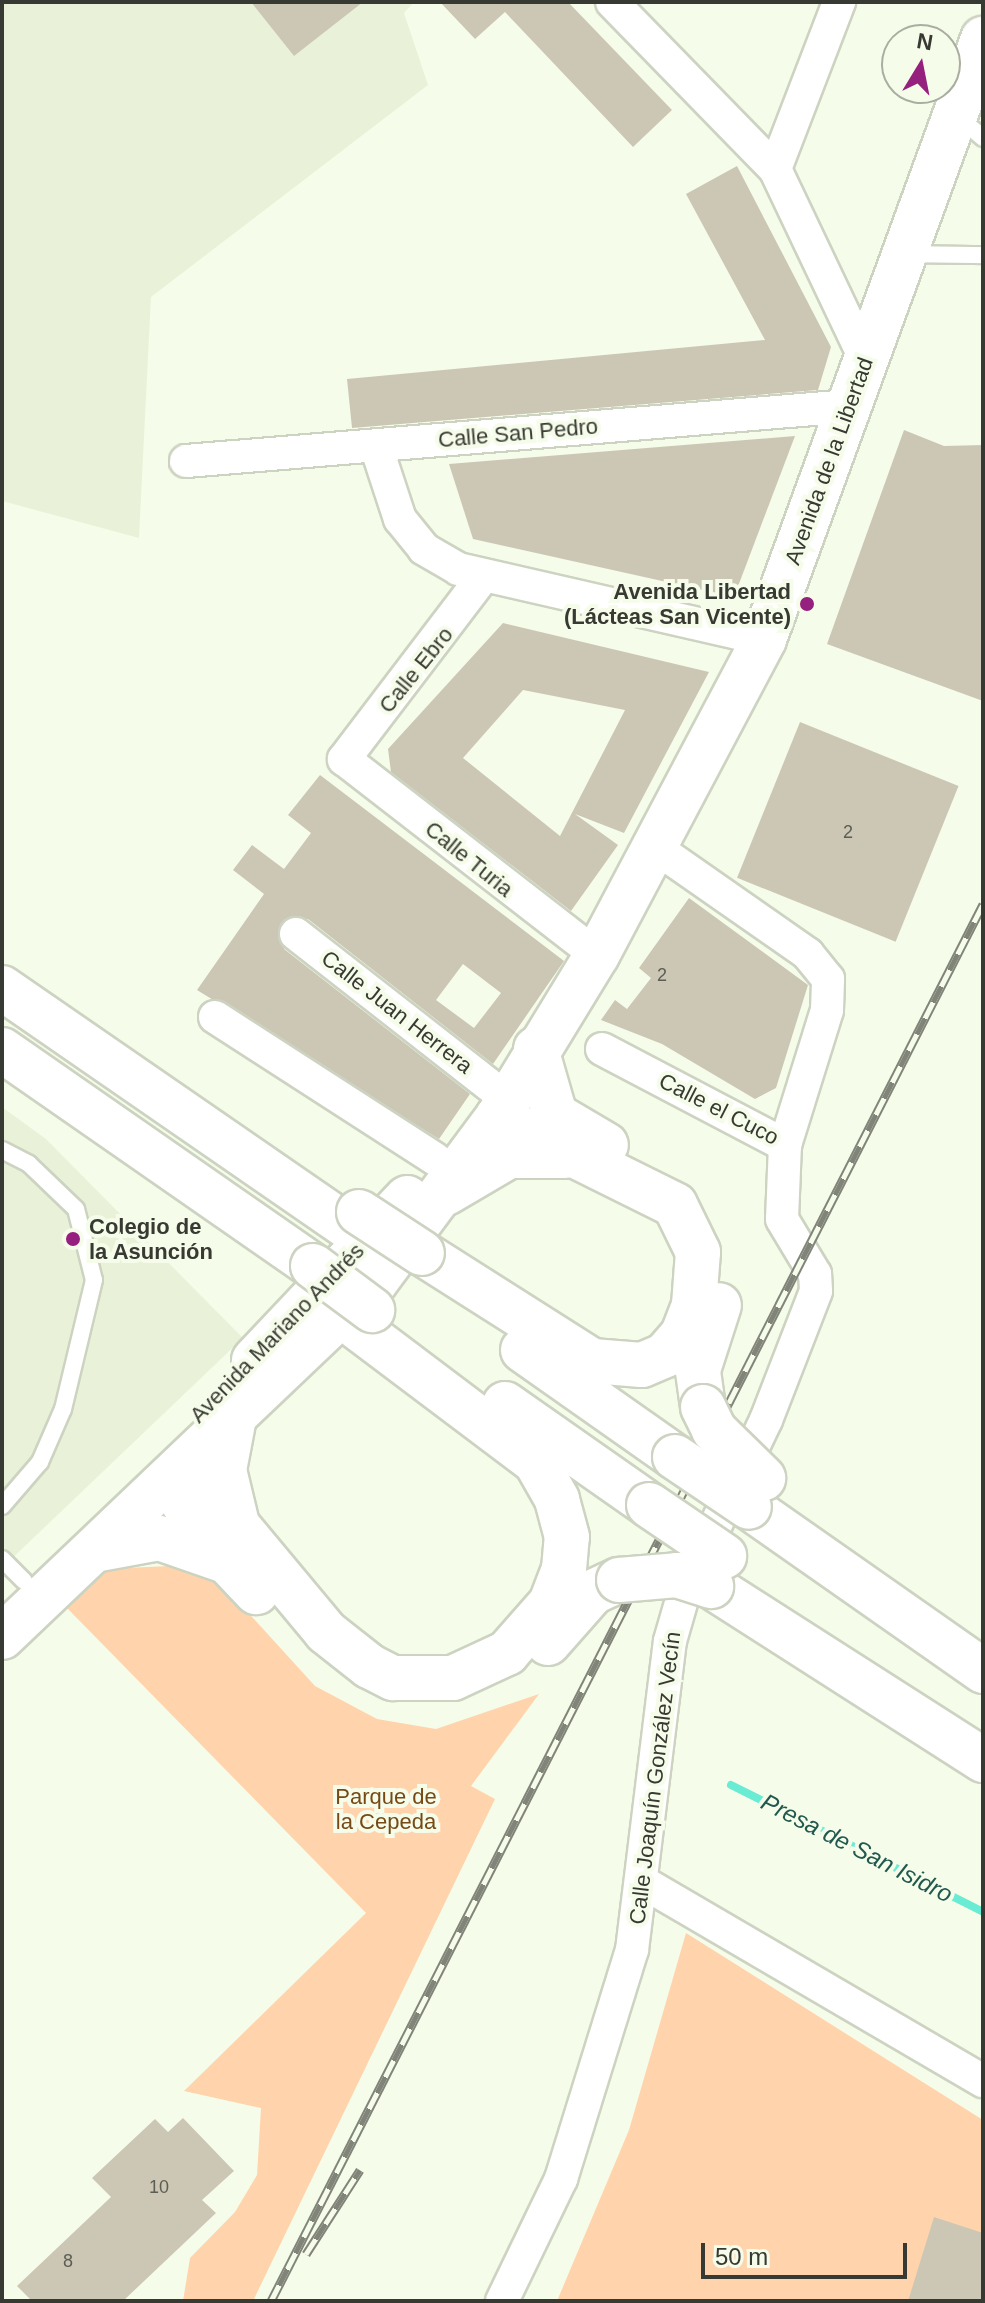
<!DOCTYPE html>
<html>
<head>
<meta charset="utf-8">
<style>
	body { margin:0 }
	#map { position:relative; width:985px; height:2303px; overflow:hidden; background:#f6fcea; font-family:Helvetica,sans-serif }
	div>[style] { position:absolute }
	.built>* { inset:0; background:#e9f2d9 }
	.green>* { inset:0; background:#ffd4ad }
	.stream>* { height:8px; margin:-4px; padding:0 4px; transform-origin:4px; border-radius:4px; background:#6aecd4 }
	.building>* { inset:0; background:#ccc7b5; transform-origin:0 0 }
	.roads { filter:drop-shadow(2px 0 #cdd3c1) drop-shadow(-2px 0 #cdd3c1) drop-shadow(0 2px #cdd3c1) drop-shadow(0 -2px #cdd3c1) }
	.service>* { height:16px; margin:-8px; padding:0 8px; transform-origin:8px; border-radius:8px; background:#fff }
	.minor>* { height:32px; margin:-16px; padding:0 16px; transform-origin:16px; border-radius:16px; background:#fff }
	.secondary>* { height:44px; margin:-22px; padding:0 22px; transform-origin:22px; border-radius:22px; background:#fff }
	.trunk>* { height:44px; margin:-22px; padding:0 22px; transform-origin:22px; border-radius:22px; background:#fff }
	.rail>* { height:9px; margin-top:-4.5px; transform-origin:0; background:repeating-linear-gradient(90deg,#f6fcea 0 18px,#818579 0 36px); box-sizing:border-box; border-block:2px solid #818579 }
	.bridges { filter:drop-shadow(2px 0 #cdd3c1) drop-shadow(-2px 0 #cdd3c1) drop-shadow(0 2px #cdd3c1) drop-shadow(0 -2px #cdd3c1) }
	.trunk-bridge>* { height:44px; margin:-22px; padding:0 22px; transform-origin:22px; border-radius:22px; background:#fff }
	.dots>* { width:22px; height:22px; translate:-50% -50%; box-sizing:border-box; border:4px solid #f6fcea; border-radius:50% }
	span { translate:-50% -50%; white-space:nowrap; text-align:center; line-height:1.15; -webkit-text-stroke:8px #f6fcea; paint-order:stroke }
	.number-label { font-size:18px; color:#5c5d53 }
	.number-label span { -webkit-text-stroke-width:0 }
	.street-label { font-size:22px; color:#373a32 }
	.poi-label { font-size:22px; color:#373a32; font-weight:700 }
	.right { translate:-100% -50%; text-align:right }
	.left { translate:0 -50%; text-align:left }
	.park-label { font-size:22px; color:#774a15 }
	.water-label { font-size:24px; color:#22594f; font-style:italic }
	.frame { position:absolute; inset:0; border:4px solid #373a32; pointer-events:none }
	.north { position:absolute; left:881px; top:24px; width:80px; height:80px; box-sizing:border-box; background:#f6fcea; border:2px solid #aaaea0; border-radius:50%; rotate:10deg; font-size:22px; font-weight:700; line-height:32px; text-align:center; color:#373a32 }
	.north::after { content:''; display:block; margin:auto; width:28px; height:36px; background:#96207d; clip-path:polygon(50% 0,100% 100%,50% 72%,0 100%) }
	.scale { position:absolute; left:701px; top:2243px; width:206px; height:36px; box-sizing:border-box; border:4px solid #373a32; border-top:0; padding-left:10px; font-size:24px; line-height:28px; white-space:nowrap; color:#373a32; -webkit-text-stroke:6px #f6fcea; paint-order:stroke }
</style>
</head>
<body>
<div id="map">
	<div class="built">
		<div style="clip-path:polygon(2px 2px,414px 2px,404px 13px,428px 85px,151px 297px,139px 538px,2px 501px)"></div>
		<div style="clip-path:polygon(2px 1107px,46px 1139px,243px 1338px,2px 1568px)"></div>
	</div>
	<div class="green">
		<div style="clip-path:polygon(192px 1565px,233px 1596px,315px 1686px,377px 1719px,436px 1729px,539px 1694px,471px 1786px,495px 1799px,253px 2301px,183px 2301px,190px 2258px,235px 2212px,257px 2175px,261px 2108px,184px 2091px,366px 1913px,67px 1608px,103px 1569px)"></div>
		<div style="clip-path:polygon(686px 1933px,983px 2120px,983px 2301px,557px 2301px,629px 2130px)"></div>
	</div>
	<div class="stream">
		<div style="left:731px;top:1785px;width:282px;rotate:26.7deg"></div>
	</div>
	<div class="building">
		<div style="clip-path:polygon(251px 2px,363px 2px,294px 56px)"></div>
		<div style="clip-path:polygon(440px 2px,568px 2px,672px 110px,633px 147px,505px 12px,475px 39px)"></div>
		<div style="clip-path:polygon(737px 166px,831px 347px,818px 390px,352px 428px,347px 379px,765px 340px,686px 194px)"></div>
		<div style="clip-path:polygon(904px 430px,944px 446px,983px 445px,983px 701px,827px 644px)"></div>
		<div style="clip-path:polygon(795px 436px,734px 597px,473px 539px,449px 464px)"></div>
		<div style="clip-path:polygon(evenodd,503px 623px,709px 672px,624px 833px,575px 814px,618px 845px,571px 911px,391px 772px,388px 749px,503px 623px,523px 690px,625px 710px,560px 836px,463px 758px,523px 690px)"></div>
		<div style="left:800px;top:722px;width:171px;height:168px;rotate:22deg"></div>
		<div style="clip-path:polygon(evenodd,320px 775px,564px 961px,493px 1064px,308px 919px,281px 923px,284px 949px,470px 1094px,439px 1139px,197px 990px,264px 894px,233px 870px,252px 845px,284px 869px,311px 833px,288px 815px,320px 775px,463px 964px,501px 993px,474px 1028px,436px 1000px,463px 964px)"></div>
		<div style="clip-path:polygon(689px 898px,808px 985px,776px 1088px,755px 1099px,662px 1044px,601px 1020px,615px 1000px,627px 1009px,651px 978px,639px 968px)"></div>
		<div style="clip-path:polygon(183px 2118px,234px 2171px,202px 2200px,216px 2213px,123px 2301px,32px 2301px,17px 2286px,111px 2197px,92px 2178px,155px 2119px,168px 2132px)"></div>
		<div style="clip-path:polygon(934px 2217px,983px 2233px,983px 2301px,908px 2301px)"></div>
	</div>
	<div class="roads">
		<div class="service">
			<div style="left:957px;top:116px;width:34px;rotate:40deg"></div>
			<div style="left:908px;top:254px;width:75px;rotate:0.8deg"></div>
			<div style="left:2px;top:1150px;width:30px;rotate:27deg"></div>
			<div style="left:29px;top:1164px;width:65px;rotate:43.8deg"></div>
			<div style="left:76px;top:1209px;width:73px;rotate:75.8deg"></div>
			<div style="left:94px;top:1280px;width:133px;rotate:103.5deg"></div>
			<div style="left:63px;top:1409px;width:58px;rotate:113.5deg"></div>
			<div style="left:40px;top:1462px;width:58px;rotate:130.8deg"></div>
			<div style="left:2px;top:1559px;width:31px;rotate:45deg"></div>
		</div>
		<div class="minor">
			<div style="left:612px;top:2px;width:233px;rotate:45.7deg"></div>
			<div style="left:775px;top:169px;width:212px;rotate:64.6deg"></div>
			<div style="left:775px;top:169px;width:179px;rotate:-69deg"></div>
			<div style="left:376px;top:446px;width:77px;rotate:71.8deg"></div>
			<div style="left:400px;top:519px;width:38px;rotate:51deg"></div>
			<div style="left:424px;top:549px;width:39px;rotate:30deg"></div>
			<div style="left:458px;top:569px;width:314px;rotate:12.9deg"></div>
			<div style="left:186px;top:461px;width:665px;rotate:-4.74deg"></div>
			<div style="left:482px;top:578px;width:228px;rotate:127.3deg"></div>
			<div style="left:344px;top:759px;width:320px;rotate:37.8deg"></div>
			<div style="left:296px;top:934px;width:256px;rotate:38deg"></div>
			<div style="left:215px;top:1017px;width:262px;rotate:32.8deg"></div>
			<div style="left:602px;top:1049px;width:207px;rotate:27.7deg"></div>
			<div style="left:785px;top:1145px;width:141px;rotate:-72.7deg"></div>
			<div style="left:827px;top:1010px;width:31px;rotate:-88deg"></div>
			<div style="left:828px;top:979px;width:32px;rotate:-129deg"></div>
			<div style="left:808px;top:954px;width:189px;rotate:-145.1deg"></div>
			<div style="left:644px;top:1883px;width:393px;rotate:30.3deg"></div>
			<div style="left:502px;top:2301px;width:136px;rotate:-64.2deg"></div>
			<div style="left:561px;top:2179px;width:240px;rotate:-72.8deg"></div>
			<div style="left:632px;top:1950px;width:311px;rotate:-83deg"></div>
			<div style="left:670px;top:1641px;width:54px;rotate:-73.9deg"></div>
			<div style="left:685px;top:1589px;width:187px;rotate:-64.4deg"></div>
			<div style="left:766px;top:1420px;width:138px;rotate:-68.8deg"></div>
			<div style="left:816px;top:1291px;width:17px;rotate:-93deg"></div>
			<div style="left:815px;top:1274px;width:64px;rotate:-121deg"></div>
			<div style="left:782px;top:1219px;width:74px;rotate:-87.7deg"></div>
		</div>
		<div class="secondary">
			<div style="left:254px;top:1360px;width:223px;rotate:-46.6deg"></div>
			<div style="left:2px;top:1637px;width:516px;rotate:-43.59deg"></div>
			<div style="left:376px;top:1281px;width:204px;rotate:-53.4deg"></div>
			<div style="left:498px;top:1117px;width:190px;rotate:-58.6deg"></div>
			<div style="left:597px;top:955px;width:357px;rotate:-62.1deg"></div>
			<div style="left:764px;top:639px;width:639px;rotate:-69.95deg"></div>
		</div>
		<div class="trunk">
			<div style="left:2px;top:988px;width:421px;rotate:34.6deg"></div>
			<div style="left:536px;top:1049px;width:69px;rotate:73.9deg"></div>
			<div style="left:555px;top:1115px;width:59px;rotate:30.5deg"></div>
			<div style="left:2px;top:1050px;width:379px;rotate:34.8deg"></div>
			<div style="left:446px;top:1193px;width:73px;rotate:-30.4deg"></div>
			<div style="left:509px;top:1156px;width:56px"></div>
			<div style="left:422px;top:1253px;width:201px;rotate:32.4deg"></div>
			<div style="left:592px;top:1361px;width:50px;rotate:4.6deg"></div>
			<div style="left:642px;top:1365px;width:25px;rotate:-23deg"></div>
			<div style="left:665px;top:1355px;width:28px;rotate:-49deg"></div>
			<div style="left:683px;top:1334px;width:31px;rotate:-69deg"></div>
			<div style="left:694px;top:1305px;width:53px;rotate:-85.7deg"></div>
			<div style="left:698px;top:1252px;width:52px;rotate:-116.1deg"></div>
			<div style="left:675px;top:1205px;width:198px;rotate:-153.6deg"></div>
			<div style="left:523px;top:1350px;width:186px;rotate:35.1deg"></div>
			<div style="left:505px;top:1404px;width:176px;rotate:35deg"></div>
			<div style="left:703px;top:1407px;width:37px;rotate:-98deg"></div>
			<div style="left:698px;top:1370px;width:68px;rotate:-72.1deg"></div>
			<div style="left:233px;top:1423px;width:48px;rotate:100.8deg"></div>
			<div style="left:224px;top:1470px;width:56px;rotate:76.5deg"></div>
			<div style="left:178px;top:1476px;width:54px;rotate:35.2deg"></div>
			<div style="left:222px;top:1507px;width:163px;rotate:50.2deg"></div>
			<div style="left:326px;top:1632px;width:55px;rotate:38.3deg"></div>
			<div style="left:369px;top:1666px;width:27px;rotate:27deg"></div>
			<div style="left:393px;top:1678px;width:60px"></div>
			<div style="left:453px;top:1678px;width:60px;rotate:-24.8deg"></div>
			<div style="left:507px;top:1653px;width:67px;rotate:-48.7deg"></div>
			<div style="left:551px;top:1603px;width:36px;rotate:-69deg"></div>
			<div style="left:564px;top:1569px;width:32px;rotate:-85deg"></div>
			<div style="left:567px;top:1537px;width:39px;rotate:-105deg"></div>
			<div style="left:557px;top:1499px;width:43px;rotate:-119.6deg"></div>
			<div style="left:536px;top:1462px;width:224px;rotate:-143deg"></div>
			<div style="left:171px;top:1482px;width:61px;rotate:59.7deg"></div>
			<div style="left:202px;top:1535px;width:79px;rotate:46.5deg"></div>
			<div style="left:749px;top:1507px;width:286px;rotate:35deg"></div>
			<div style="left:99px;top:1549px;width:61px;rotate:-10.4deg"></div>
			<div style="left:159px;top:1538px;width:68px;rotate:19deg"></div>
			<div style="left:711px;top:1586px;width:323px;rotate:32.6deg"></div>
			<div style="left:548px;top:1643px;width:68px;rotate:-48.6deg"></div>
			<div style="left:593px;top:1592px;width:29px;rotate:-25deg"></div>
		</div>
	</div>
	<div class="rail">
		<div style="left:306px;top:2254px;width:100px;rotate:-57.3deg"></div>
		<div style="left:271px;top:2301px;width:1568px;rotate:-62.99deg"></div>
	</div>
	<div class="bridges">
		<div class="trunk-bridge">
			<div style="left:359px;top:1212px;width:75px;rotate:33.1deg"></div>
			<div style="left:313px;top:1266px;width:74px;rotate:36.7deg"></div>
			<div style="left:703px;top:1407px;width:25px;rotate:64deg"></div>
			<div style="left:714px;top:1430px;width:69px;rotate:44.4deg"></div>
			<div style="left:675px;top:1457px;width:89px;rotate:34deg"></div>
			<div style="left:649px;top:1505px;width:91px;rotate:34.2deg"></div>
			<div style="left:619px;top:1580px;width:58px;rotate:-4.9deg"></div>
			<div style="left:677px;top:1575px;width:36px;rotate:18deg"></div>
		</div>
	</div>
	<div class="dots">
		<div style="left:807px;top:604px;background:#96207d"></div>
		<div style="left:73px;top:1239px;background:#96207d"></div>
	</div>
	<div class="number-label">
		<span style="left:848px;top:832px">2</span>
		<span style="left:662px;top:975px">2</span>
		<span style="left:159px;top:2187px">10</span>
		<span style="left:68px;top:2261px">8</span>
	</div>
	<div class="street-label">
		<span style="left:518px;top:433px;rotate:-5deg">Calle San Pedro</span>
		<span style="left:829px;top:461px;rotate:-70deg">Avenida de la Libertad</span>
		<span style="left:416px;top:670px;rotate:-51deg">Calle Ebro</span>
		<span style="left:469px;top:859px;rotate:39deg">Calle Turia</span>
		<span style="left:397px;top:1012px;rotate:38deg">Calle Juan Herrera</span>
		<span style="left:719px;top:1109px;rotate:27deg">Calle el Cuco</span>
		<span style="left:277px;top:1333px;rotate:-46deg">Avenida Mariano Andrés</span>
		<span style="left:655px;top:1778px;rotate:-83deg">Calle Joaquín González Vecín</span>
	</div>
	<div class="poi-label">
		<span class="right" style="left:791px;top:604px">Avenida Libertad<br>(Lácteas San Vicente)</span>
		<span class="left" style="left:89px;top:1239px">Colegio de<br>la Asunción</span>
	</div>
	<div class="park-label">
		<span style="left:386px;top:1809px">Parque de<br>la Cepeda</span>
	</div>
	<div class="water-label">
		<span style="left:857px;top:1848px;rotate:27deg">Presa de San Isidro</span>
	</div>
	<div class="frame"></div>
	<div class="north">N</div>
	<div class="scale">50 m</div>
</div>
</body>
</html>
